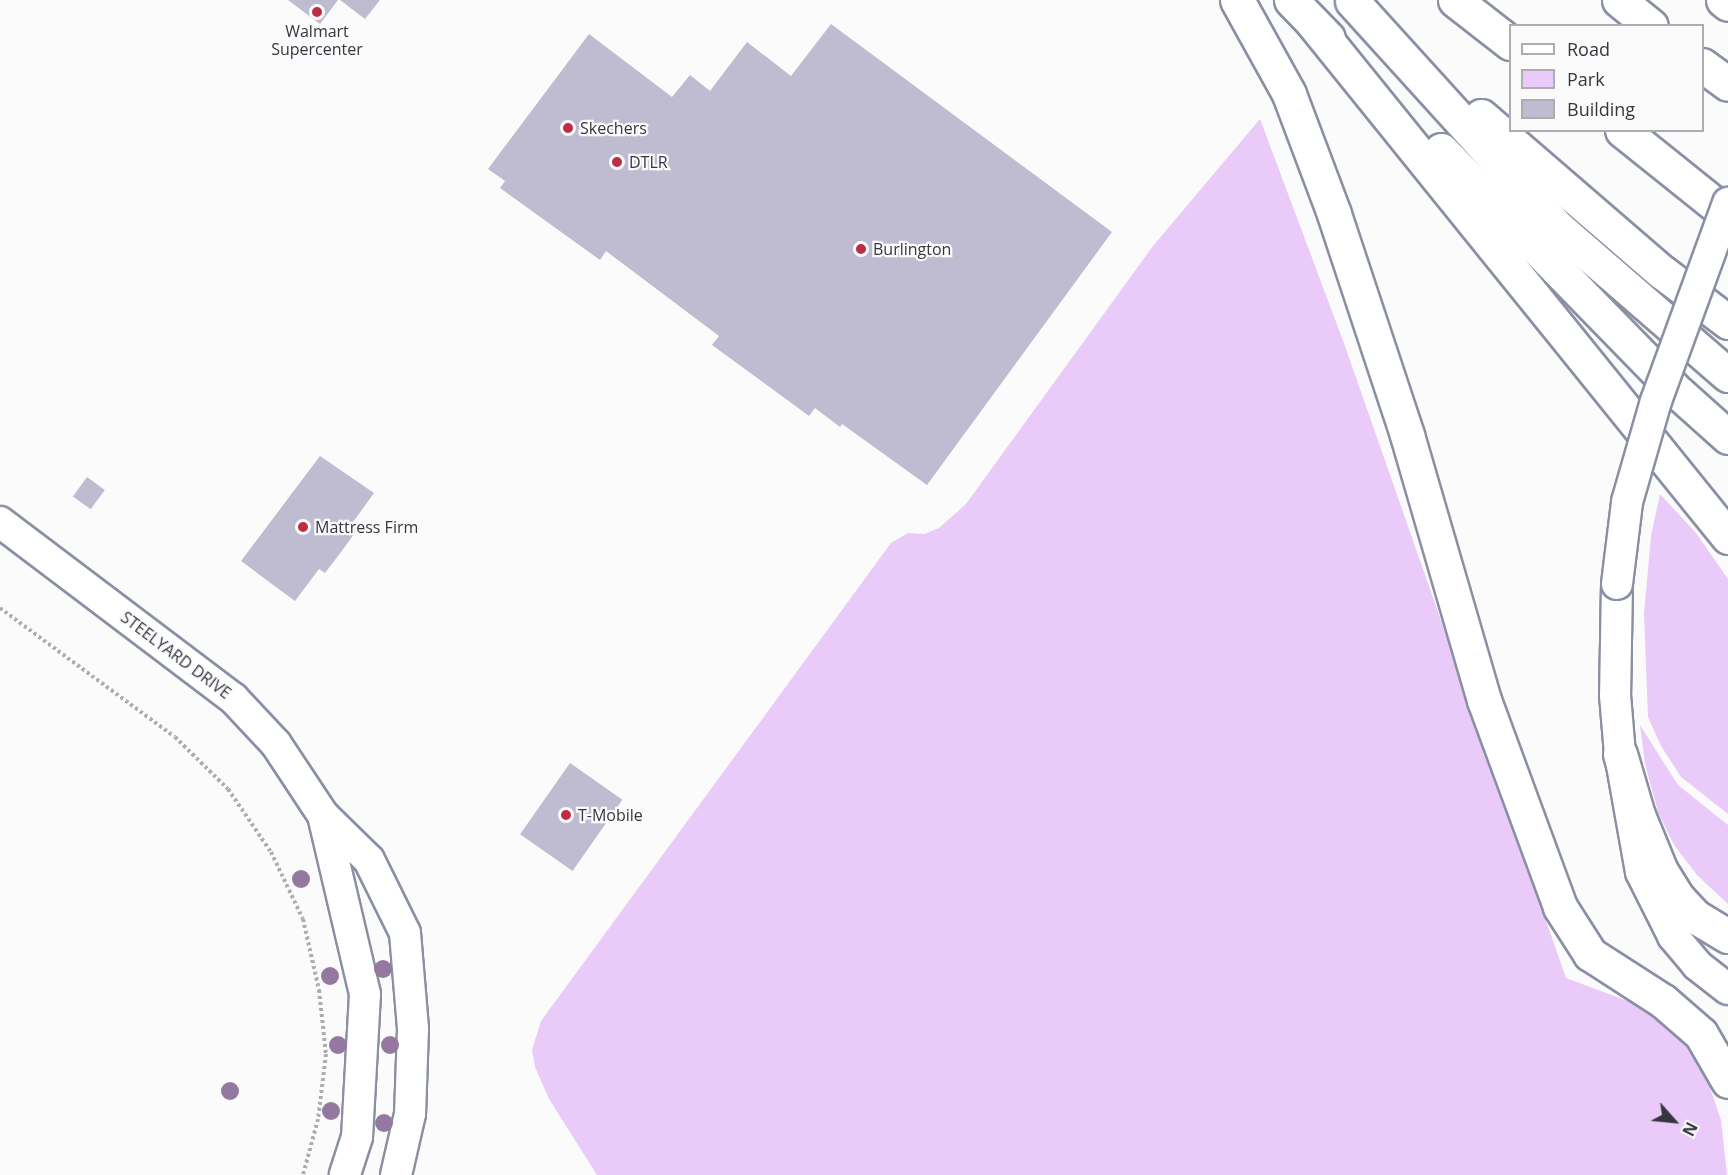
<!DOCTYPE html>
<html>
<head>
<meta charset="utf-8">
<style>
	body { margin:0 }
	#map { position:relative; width:1728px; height:1175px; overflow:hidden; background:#fbfbfb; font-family:"Open Sans",sans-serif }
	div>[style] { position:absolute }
	.green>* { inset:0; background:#e9caf9 }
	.building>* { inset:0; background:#bfbbd1; transform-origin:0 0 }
	.path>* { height:4px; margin-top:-2px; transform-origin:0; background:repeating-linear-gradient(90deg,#acadb1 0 3px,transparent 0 6px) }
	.roads { filter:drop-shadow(2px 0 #8a90a3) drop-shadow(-2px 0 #8a90a3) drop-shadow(0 2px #8a90a3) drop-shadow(0 -2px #8a90a3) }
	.minor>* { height:30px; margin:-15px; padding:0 15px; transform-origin:15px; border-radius:15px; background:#fff }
	.highway>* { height:33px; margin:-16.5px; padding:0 16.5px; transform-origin:16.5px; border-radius:16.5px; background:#fff }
	.bridges { filter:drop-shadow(2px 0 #8a90a3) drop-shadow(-2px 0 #8a90a3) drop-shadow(0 2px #8a90a3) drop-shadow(0 -2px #8a90a3) }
	.minor-bridge>* { height:30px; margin:-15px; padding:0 15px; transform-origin:15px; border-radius:15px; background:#fff }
	.trees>* { width:18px; height:18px; margin:-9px; border-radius:50%; background:#9578a0 }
	.dots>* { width:16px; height:16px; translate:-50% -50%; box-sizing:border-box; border:3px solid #fbfbfb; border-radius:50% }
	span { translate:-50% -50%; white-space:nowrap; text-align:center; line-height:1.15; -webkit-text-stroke:4.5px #fbfbfb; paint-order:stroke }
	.poi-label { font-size:16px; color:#353740 }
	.left { translate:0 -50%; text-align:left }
	.street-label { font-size:16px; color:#353740 }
	.legend { position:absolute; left:1509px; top:24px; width:195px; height:108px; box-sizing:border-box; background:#fbfbfb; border:2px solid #acadb0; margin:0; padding:8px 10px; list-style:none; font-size:18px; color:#353740 }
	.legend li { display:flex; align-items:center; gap:12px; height:30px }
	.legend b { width:30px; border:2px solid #acadb0 }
	.north { position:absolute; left:1644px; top:1091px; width:60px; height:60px; -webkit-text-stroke:4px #fbfbfb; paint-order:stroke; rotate:117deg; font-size:16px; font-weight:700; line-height:24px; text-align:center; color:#353740 }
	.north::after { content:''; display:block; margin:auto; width:21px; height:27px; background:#353740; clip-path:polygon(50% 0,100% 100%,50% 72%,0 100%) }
</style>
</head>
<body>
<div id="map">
	<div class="green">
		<div style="clip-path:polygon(1260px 119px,1345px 346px,1566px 978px,1660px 1013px,1699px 1056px,1721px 1120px,1727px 1175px,597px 1175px,549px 1099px,535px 1067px,532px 1050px,541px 1021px,891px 543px,908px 533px,924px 534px,939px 528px,966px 504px,1153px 246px)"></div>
		<div style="clip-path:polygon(1660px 494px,1696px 533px,1728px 579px,1728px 814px,1681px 777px,1661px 746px,1648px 717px,1644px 614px,1651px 536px)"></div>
		<div style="clip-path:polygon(1640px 725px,1678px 785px,1728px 825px,1728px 904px,1697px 875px,1674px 845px,1658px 812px,1645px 764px)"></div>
	</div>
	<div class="building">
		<div style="clip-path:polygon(288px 0,338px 0,320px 24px)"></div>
		<div style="clip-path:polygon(340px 0,380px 0,365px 19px)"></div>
		<div style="clip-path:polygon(831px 24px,1112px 232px,927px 485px,842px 424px,840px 427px,815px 408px,809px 416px,712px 345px,719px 336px,606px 251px,600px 260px,500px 188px,505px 181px,488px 169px,589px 34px,672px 97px,690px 75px,710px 91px,747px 42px,791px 76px)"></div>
		<div style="clip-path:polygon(320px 456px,374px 493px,351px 525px,357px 530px,341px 552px,325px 573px,319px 569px,295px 601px,241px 561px)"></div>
		<div style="left:87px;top:477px;width:22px;height:24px;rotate:36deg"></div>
		<div style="left:570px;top:763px;width:64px;height:87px;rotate:35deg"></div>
	</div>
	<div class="path">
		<div style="left:0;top:608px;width:217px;rotate:36.4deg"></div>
		<div style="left:175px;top:737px;width:74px;rotate:44.5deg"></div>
		<div style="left:228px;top:789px;width:76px;rotate:55.7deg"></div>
		<div style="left:271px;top:852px;width:74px;rotate:64.5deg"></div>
		<div style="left:303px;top:919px;width:73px;rotate:77.3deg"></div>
		<div style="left:319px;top:990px;width:64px;rotate:83.8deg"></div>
		<div style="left:326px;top:1054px;width:65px;rotate:97deg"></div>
		<div style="left:318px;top:1119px;width:58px;rotate:105deg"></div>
	</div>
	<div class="roads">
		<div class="minor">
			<div style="left:0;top:522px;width:292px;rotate:37.1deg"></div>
			<div style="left:233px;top:698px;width:63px;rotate:46.9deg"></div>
			<div style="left:276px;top:744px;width:85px;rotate:56.5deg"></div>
			<div style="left:323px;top:815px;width:64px;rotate:44.4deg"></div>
			<div style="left:369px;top:860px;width:81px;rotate:63.7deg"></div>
			<div style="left:405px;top:933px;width:96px;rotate:85.2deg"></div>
			<div style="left:413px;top:1029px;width:85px;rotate:92deg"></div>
			<div style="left:410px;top:1114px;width:63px;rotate:102.9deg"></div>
			<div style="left:1617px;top:584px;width:111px;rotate:91deg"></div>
			<div style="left:1615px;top:695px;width:59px;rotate:85.2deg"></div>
			<div style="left:1620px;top:754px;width:120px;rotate:79.9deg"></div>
			<div style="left:1641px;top:872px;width:72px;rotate:63.4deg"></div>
			<div style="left:1673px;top:936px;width:38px;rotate:50deg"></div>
			<div style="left:1697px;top:965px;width:39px;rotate:38deg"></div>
			<div style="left:323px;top:815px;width:184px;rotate:76.8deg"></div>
			<div style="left:365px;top:994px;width:143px;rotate:93.2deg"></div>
			<div style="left:357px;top:1137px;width:40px;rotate:108deg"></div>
		</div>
		<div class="highway">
			<div style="left:1237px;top:0;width:107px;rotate:61deg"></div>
			<div style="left:1289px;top:94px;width:128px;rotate:69.4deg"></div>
			<div style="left:1334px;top:214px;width:233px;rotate:71.7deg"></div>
			<div style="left:1407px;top:435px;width:276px;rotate:73.8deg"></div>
			<div style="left:1484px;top:700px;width:221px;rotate:69.8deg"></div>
			<div style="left:1560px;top:907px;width:56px;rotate:57.4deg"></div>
			<div style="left:1590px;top:954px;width:87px;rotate:32.8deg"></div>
			<div style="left:1663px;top:1001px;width:50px;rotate:41deg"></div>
			<div style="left:1701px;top:1034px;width:54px;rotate:60.1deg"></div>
			<div style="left:1291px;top:0;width:53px;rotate:45.8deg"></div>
			<div style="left:1455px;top:0;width:70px;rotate:38deg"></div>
			<div style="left:1619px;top:0;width:41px;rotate:39.1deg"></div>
			<div style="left:1723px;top:0;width:6px;rotate:39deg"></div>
			<div style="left:1352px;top:1px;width:305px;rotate:47.8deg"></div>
			<div style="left:1557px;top:227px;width:226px;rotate:40.9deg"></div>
			<div style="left:1312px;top:22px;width:662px;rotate:51.07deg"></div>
			<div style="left:1702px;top:65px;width:32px;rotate:36deg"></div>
			<div style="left:1481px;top:116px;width:239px;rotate:40.8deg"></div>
			<div style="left:1662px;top:272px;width:83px;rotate:37.1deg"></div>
			<div style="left:1622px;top:130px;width:136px;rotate:38.7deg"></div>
			<div style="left:1441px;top:150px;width:331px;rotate:45.7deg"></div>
			<div style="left:1672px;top:387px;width:75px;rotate:41.8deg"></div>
			<div style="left:1620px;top:754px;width:64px;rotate:73.6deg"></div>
			<div style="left:1638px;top:815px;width:61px;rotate:67.7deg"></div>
			<div style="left:1661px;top:871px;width:32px;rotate:58deg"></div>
			<div style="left:1678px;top:898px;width:26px;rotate:47deg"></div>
			<div style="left:1696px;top:917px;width:37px;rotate:31deg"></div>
		</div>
	</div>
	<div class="bridges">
		<div class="minor-bridge">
			<div style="left:1617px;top:584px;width:83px;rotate:-83deg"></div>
			<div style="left:1627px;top:502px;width:105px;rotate:-74deg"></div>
			<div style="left:1656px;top:401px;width:211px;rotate:-70deg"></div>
		</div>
	</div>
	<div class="trees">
		<div style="left:301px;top:879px"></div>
		<div style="left:383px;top:969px"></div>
		<div style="left:330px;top:976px"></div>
		<div style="left:338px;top:1045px"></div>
		<div style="left:390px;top:1045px"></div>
		<div style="left:230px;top:1091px"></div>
		<div style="left:331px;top:1111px"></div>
		<div style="left:384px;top:1123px"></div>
	</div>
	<div class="dots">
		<div style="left:317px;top:12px;background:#be2d44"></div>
		<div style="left:568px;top:128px;background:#be2d44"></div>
		<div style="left:617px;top:162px;background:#be2d44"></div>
		<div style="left:861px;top:249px;background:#be2d44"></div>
		<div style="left:303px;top:527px;background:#be2d44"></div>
		<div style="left:566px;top:815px;background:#be2d44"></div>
	</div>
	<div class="poi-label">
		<span style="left:317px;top:40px">Walmart<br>Supercenter</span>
		<span class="left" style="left:580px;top:128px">Skechers</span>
		<span class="left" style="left:629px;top:162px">DTLR</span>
		<span class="left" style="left:873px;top:249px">Burlington</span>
		<span class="left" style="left:315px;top:527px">Mattress Firm</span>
		<span class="left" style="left:578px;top:815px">T-Mobile</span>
	</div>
	<div class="street-label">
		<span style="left:176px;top:655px;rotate:37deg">STEELYARD DRIVE</span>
	</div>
	<ul class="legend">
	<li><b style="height:8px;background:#fff"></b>Road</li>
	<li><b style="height:16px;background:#e9caf9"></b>Park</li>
	<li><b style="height:16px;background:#bfbbd1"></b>Building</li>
	</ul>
	<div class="north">N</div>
</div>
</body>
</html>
